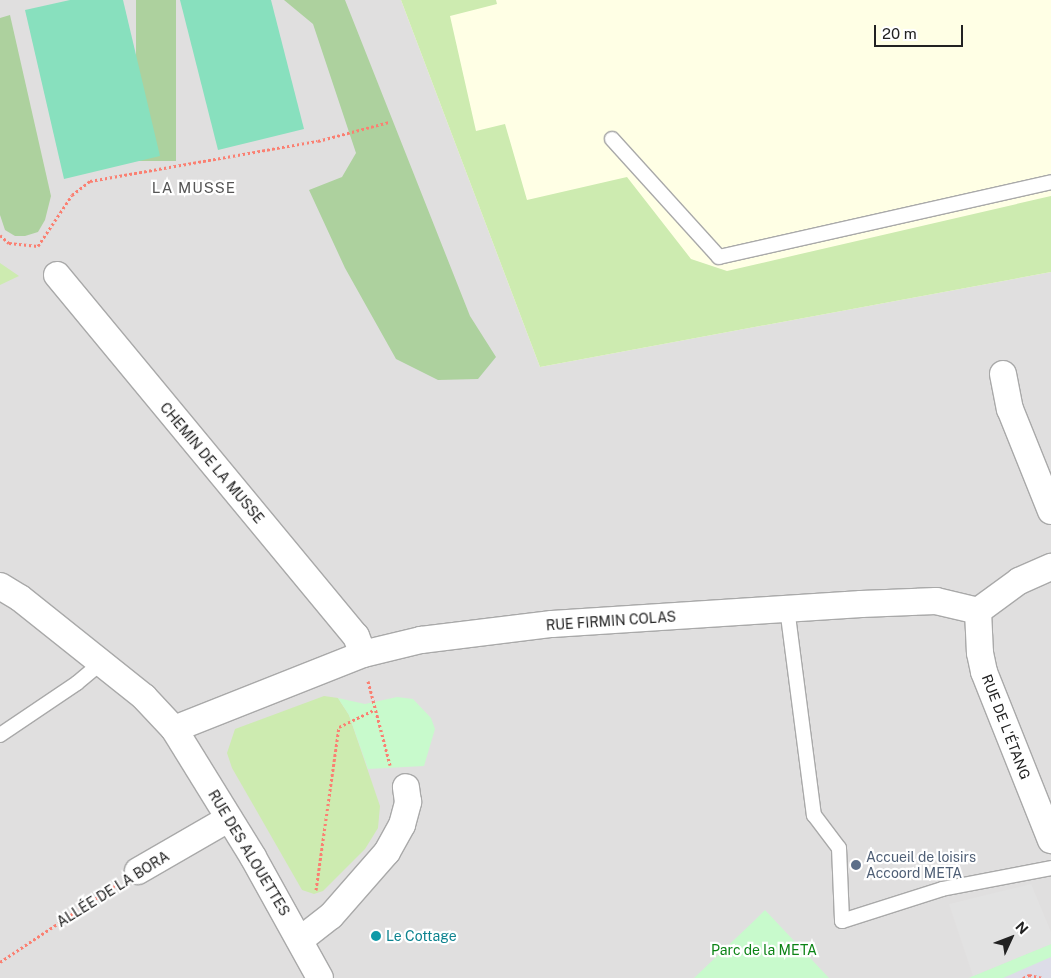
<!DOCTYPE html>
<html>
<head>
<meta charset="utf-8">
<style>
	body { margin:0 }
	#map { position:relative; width:1051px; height:978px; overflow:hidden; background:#f2efe9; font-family:"Public Sans",sans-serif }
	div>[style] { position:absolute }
	.residential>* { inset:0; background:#e0dfdf; transform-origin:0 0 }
	.education>* { inset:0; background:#ffffe5 }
	.grass>* { inset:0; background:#cdebb0 }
	.forest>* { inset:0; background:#add19e; transform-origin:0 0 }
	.park>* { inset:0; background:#c8facc }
	.pitch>* { inset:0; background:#88e0be }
	.parking>* { inset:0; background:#e2e2e2 }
	.plaza>* { inset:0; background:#dddde8 }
	.path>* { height:3px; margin-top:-1.5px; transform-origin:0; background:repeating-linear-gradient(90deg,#fa8072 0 2.5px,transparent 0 5px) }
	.roads { filter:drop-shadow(1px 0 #a9a9a9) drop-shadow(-1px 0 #a9a9a9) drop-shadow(0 1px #a9a9a9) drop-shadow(0 -1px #a9a9a9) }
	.service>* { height:14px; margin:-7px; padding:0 7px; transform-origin:7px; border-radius:7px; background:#fff }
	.minor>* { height:26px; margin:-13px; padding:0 13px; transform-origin:13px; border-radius:13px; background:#fff }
	.dots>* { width:14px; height:14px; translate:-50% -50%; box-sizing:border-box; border:2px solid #fff; border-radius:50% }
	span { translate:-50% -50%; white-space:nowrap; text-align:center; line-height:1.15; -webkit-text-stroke:4.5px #fff; paint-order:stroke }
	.street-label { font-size:14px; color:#222 }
	.service-label { font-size:14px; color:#4e5e75 }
	.left { translate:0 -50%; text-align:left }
	.culture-label { font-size:14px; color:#0d838f }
	.park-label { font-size:14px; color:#0c8416 }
	.neighbourhood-label { font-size:15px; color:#555; letter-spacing:1px }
	.north { position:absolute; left:986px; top:913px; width:50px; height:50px; -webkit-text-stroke:4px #fff; paint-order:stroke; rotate:47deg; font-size:14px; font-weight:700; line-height:20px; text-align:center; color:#222 }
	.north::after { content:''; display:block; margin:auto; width:18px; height:22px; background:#222; clip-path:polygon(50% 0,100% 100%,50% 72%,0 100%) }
	.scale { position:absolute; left:874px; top:25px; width:89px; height:22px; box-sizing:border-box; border:2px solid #222; border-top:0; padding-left:6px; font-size:15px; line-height:18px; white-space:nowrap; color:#222; -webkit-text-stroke:4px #fff; paint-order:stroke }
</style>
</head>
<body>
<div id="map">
	<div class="residential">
		<div style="left:0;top:0;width:1051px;height:978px"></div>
	</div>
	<div class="education">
		<div style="clip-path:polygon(401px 0,1051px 0,1051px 272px,540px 367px)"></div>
	</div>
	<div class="grass">
		<div style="clip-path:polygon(401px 0,496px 0,497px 4px,450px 16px,476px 131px,505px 124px,527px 200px,627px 177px,691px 259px,727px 271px,1051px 196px,1051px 272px,540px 367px)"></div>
		<div style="clip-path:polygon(0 263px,19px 276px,0 285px)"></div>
		<div style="clip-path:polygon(324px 696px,338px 698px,349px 715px,380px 806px,378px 828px,365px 849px,323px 891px,314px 894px,302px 890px,232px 768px,227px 753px,235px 729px)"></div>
	</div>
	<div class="forest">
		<div style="left:136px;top:0;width:40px;height:161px"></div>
		<div style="clip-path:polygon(284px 0,345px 0,470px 316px,496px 357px,478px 379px,438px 380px,396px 359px,345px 268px,309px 190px,342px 177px,356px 153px,313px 24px)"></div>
		<div style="clip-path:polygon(10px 15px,51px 196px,45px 220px,38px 232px,25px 236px,15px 236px,5px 230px,0 215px,0 18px)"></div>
	</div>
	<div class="park">
		<div style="clip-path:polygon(397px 697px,413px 699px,431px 718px,435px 729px,424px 766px,368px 769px,349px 715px,338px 698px,365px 704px)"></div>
		<div style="clip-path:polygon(765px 910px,829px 978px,694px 978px,756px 919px)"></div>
		<div style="clip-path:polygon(1051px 944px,1051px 978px,969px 978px,973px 976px)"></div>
	</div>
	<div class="pitch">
		<div style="clip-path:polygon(70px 0,123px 0,160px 156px,64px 179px,25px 10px)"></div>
		<div style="clip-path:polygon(180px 0,271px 0,304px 129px,218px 150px)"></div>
	</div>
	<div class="parking">
		<div style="clip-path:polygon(1031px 884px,1051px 932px,1051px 944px,973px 976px,949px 904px)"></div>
	</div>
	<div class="plaza">
		<div style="clip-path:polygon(1051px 957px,1051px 978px,1003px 978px)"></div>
	</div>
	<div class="path">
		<div style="left:0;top:235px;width:12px;rotate:42deg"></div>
		<div style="left:9px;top:243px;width:29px;rotate:6deg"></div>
		<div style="left:38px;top:246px;width:61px;rotate:-56.3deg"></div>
		<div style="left:72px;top:195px;width:23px;rotate:-38deg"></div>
		<div style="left:90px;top:181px;width:231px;rotate:-10deg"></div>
		<div style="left:318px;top:141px;width:73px;rotate:-15deg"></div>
		<div style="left:368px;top:681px;width:87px;rotate:75.3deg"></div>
		<div style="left:316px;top:890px;width:165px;rotate:-82deg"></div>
		<div style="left:339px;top:727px;width:39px;rotate:-26deg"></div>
		<div style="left:0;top:962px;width:139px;rotate:-33.6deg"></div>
		<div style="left:1023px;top:978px;width:7px;rotate:-27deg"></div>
		<div style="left:1029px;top:975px;width:14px;rotate:12deg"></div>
	</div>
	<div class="roads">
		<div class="service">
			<div style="left:612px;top:139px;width:159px;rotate:47.8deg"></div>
			<div style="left:719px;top:257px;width:340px;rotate:-12.7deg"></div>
			<div style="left:787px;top:608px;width:209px;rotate:82.6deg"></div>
			<div style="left:814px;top:815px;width:41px;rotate:52.9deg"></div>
			<div style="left:839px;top:848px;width:73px;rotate:87.6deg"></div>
			<div style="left:842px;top:921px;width:105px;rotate:-17.7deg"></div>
			<div style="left:942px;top:889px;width:111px;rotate:-10.9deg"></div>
			<div style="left:0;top:735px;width:93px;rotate:-34deg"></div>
			<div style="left:77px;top:683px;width:31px;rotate:-40deg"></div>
		</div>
		<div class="minor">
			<div style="left:57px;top:275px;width:469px;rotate:50.4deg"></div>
			<div style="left:356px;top:636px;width:19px;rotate:69deg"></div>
			<div style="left:1003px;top:374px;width:36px;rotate:79deg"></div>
			<div style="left:1010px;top:409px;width:110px;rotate:68.1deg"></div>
			<div style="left:0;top:586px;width:23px;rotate:31deg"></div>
			<div style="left:20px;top:598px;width:159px;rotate:38.6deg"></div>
			<div style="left:144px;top:697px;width:44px;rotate:46.8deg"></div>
			<div style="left:174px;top:729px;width:150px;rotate:58.3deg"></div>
			<div style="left:253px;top:857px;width:138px;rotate:61deg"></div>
			<div style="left:978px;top:611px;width:42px;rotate:87.3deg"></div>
			<div style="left:980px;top:653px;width:19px;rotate:78deg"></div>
			<div style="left:984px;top:672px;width:181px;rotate:68.3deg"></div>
			<div style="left:174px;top:729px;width:203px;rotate:-21.6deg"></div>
			<div style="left:363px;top:654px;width:60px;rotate:-13.6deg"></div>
			<div style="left:421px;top:640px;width:132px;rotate:-7deg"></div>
			<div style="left:552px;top:624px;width:310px;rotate:-3.7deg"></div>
			<div style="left:861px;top:604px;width:75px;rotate:-2.3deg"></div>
			<div style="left:936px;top:601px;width:43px;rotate:13.4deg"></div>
			<div style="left:978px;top:611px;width:51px;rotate:-36.2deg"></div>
			<div style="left:1019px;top:581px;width:35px;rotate:-24deg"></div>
			<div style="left:138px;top:871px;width:104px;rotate:-30deg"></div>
			<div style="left:300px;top:940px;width:39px;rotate:-38deg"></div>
			<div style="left:331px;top:916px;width:85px;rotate:-48.8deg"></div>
			<div style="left:387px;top:852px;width:31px;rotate:-61deg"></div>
			<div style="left:402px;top:825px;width:24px;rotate:-75deg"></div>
			<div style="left:408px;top:802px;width:15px;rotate:-98deg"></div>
		</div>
	</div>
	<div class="dots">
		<div style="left:856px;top:865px;background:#5c6f8a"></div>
		<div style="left:376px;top:936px;background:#0f9aa8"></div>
	</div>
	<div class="street-label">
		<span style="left:212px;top:463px;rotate:50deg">CHEMIN DE LA MUSSE</span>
		<span style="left:611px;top:621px;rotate:-4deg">RUE FIRMIN COLAS</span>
		<span style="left:1006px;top:727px;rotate:69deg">RUE DE L'ÉTANG</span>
		<span style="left:249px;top:853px;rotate:59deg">RUE DES ALOUETTES</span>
		<span style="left:113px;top:889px;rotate:-32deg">ALLÉE DE LA BORA</span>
	</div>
	<div class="service-label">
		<span class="left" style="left:866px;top:865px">Accueil de loisirs<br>Accoord META</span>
	</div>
	<div class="culture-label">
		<span class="left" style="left:386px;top:936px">Le Cottage</span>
	</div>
	<div class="park-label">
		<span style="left:764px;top:950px">Parc de la META</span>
	</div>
	<div class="neighbourhood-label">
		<span style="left:194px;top:188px">LA MUSSE</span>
	</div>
	<div class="north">N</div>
	<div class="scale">20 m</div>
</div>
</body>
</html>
